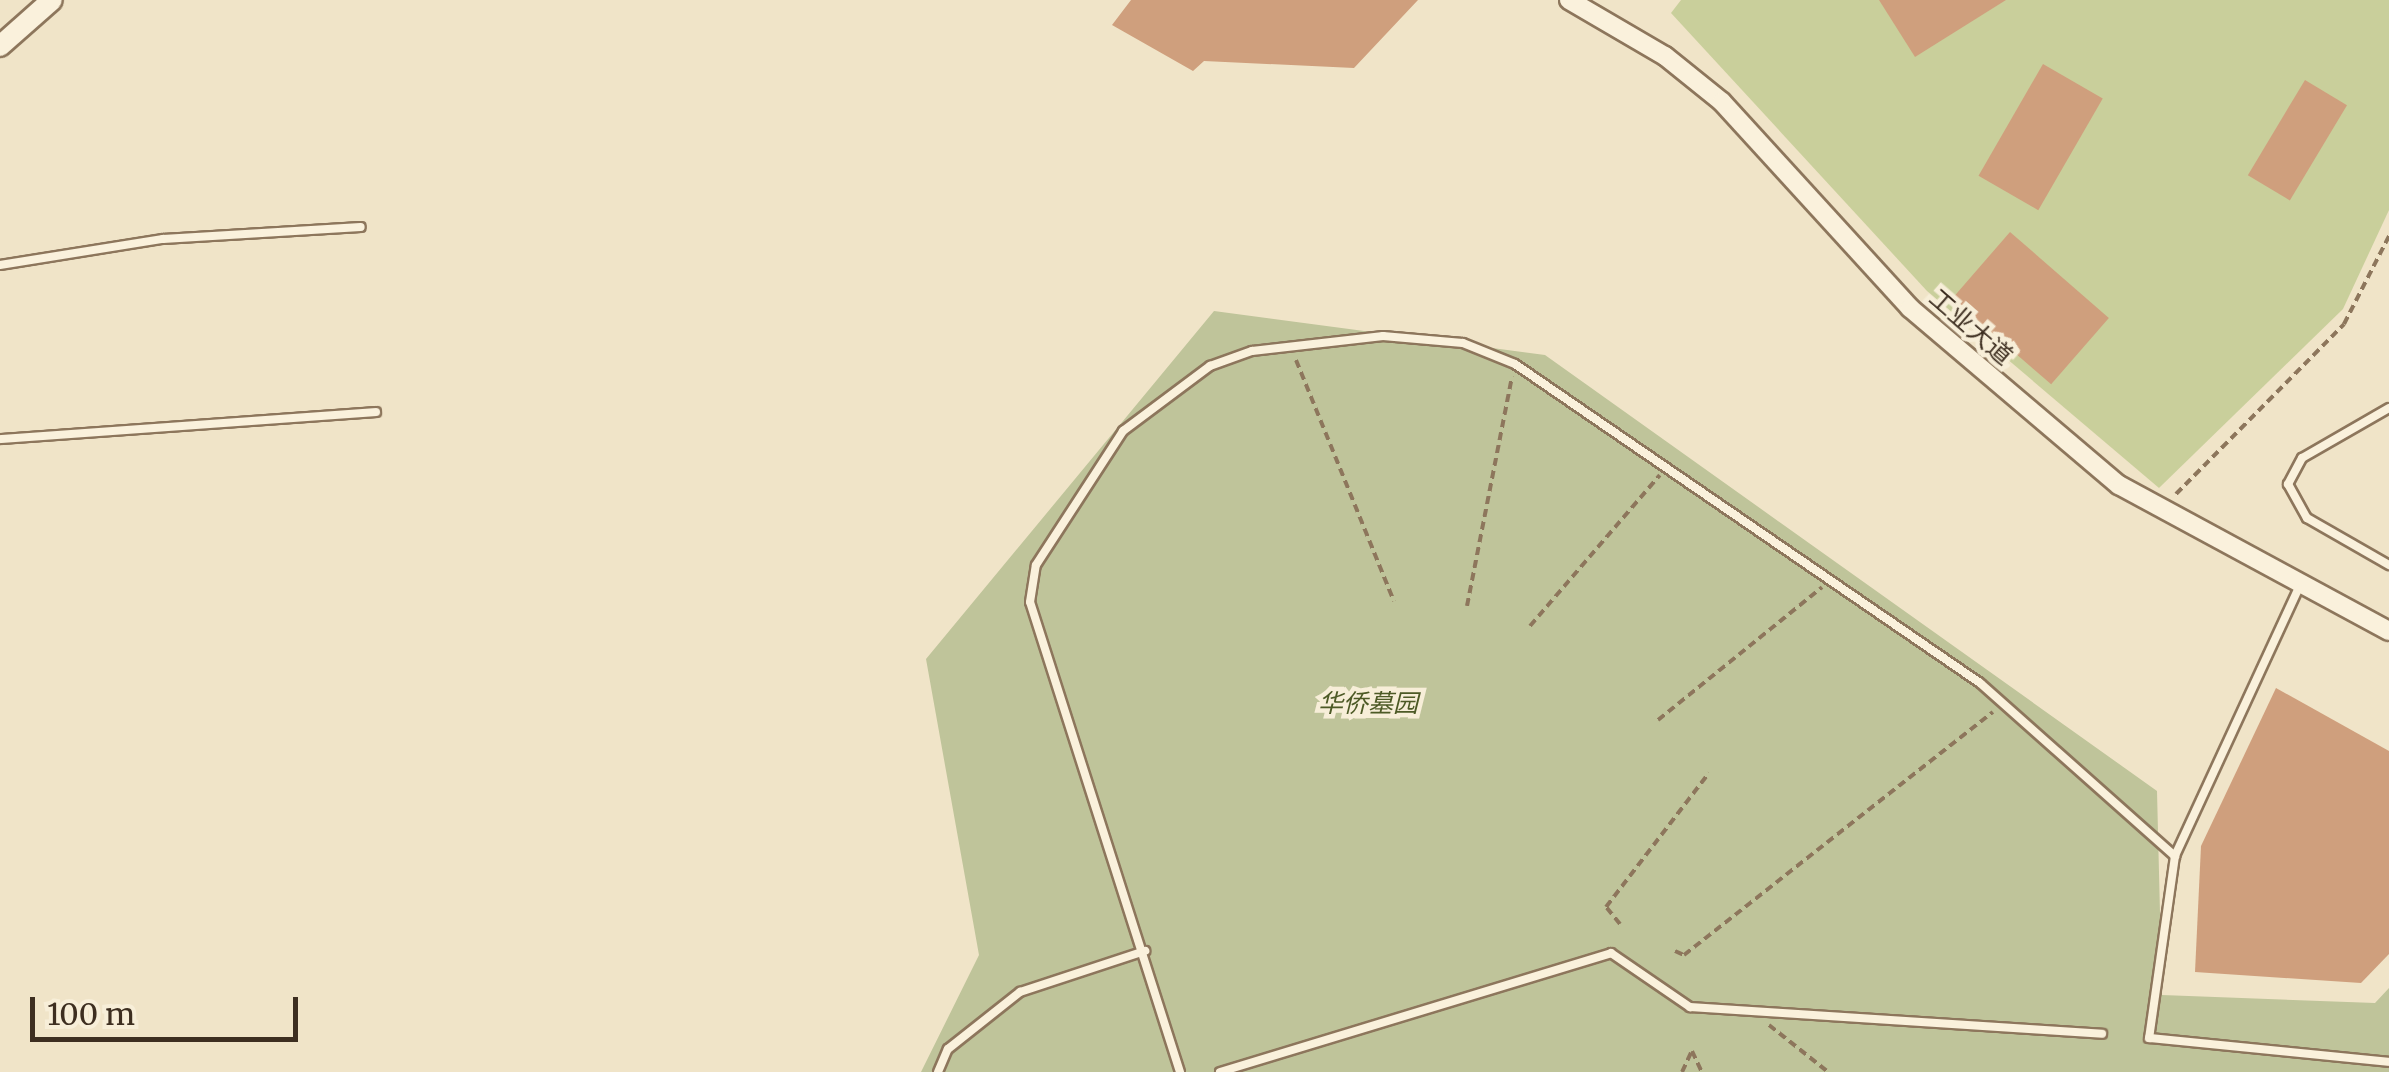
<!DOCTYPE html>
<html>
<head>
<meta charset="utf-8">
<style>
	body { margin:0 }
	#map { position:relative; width:2389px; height:1072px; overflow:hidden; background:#f0e4c8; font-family:Merriweather,"Noto Sans SC",serif }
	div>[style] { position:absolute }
	.green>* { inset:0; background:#c9cf9b }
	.cemetery>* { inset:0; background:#bfc49a }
	.building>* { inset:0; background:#cf9f7d; transform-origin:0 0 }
	.path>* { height:4px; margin-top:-2px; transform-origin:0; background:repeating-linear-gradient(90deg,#8d765c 0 8px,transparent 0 13px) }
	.roads { filter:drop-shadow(2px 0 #8d765c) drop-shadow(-2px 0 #8d765c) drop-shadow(0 2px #8d765c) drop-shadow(0 -2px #8d765c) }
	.service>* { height:8px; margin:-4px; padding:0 4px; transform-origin:4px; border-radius:4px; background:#faf1dc }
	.tertiary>* { height:18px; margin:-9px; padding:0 9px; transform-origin:9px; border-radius:9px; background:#faf1dc }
	.secondary>* { height:20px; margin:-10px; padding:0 10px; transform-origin:10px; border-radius:10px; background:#faf1dc }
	span { translate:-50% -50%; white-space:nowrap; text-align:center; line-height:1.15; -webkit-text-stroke:9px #f7eed8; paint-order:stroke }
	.street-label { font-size:25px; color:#3d2e20 }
	.park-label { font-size:25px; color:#4d5a26; font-style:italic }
	.scale { position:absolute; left:30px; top:997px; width:268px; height:45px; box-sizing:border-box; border:5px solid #3d2e20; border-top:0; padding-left:12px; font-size:30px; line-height:35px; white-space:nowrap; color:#3d2e20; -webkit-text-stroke:8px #f7eed8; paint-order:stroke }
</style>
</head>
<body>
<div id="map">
	<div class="green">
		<div style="clip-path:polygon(1681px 0,2389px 0,2389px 210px,2343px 309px,2159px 488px,1927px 291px,1671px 13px)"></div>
	</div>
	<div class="cemetery">
		<div style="clip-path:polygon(1214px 311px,1545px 355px,2157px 791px,2162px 995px,2375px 1003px,2389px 988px,2389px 1072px,921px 1072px,979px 955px,926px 659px)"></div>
	</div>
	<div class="building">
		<div style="clip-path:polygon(1131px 0,1418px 0,1354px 68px,1204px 61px,1193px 71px,1112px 25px)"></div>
		<div style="clip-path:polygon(1879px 0,2006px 0,1915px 57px)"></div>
		<div style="left:2043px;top:64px;width:69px;height:129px;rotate:30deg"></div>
		<div style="left:2305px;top:80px;width:49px;height:111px;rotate:31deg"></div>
		<div style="left:2010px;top:232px;width:131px;height:88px;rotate:41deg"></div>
		<div style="clip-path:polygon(2276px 688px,2389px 751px,2389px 954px,2361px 983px,2195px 972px,2201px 846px)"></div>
	</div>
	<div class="path">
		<div style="left:1296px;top:360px;width:260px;rotate:67.9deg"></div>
		<div style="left:2176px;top:494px;width:239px;rotate:-45.3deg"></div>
		<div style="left:2344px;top:324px;width:99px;rotate:-62.9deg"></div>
		<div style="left:1467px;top:606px;width:234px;rotate:-78.9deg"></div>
		<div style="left:1530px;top:626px;width:199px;rotate:-49.3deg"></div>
		<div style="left:1658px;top:720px;width:211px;rotate:-39deg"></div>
		<div style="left:1620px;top:924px;width:22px;rotate:-129deg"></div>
		<div style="left:1606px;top:907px;width:169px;rotate:-52.5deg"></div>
		<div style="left:1675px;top:951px;width:10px;rotate:24deg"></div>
		<div style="left:1684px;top:955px;width:393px;rotate:-38.2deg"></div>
		<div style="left:1769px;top:1025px;width:75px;rotate:38.5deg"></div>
		<div style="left:1682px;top:1072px;width:23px;rotate:-65deg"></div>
		<div style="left:1692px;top:1051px;width:23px;rotate:65deg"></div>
	</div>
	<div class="roads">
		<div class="service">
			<div style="left:0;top:265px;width:165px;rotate:-9.1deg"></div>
			<div style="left:163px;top:239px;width:198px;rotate:-3.5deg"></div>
			<div style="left:2389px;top:408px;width:100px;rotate:150.1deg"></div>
			<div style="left:2302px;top:458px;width:30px;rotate:118deg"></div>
			<div style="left:2288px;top:484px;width:39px;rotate:61deg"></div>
			<div style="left:2307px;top:518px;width:95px;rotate:29.8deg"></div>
			<div style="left:0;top:439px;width:377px;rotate:-4.1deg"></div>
			<div style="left:2301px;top:583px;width:301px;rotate:114.8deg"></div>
			<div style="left:2175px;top:856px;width:184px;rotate:98.1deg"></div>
			<div style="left:2149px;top:1038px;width:241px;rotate:5.7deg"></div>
			<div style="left:938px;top:1072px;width:25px;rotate:-67deg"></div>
			<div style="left:948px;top:1049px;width:92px;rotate:-38.4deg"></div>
			<div style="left:1020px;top:992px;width:132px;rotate:-18.2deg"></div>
			<div style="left:1180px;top:1072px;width:493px;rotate:-107.7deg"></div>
			<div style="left:1030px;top:602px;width:37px;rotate:-81deg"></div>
			<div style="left:1036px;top:565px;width:160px;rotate:-57deg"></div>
			<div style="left:1123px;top:431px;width:109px;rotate:-36.8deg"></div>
			<div style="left:1210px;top:366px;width:45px;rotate:-19.7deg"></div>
			<div style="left:1252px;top:351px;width:132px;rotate:-6.5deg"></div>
			<div style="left:1383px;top:336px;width:80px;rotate:5deg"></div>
			<div style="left:1463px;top:343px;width:56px;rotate:22deg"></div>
			<div style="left:1515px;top:364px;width:564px;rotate:34.45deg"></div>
			<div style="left:1980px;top:683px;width:261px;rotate:41.6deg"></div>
			<div style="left:1220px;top:1072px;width:409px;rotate:-16.9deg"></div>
			<div style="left:1611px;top:953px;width:96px;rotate:34.4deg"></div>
			<div style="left:1690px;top:1007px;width:413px;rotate:3.7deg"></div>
		</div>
		<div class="tertiary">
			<div style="left:1569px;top:0;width:111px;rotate:30.3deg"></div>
			<div style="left:1665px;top:56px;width:73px;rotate:38.9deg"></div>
			<div style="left:1722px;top:102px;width:279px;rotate:47.6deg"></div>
			<div style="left:1910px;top:308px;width:274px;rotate:40.3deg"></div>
			<div style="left:2119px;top:485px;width:307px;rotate:28.4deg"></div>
		</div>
		<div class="secondary">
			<div style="left:0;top:46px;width:69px;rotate:-41.5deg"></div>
		</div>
	</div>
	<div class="street-label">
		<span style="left:1971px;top:327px;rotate:41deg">工业大道</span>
	</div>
	<div class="park-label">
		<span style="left:1368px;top:703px">华侨墓园</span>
	</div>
	<div class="scale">100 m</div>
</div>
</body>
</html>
